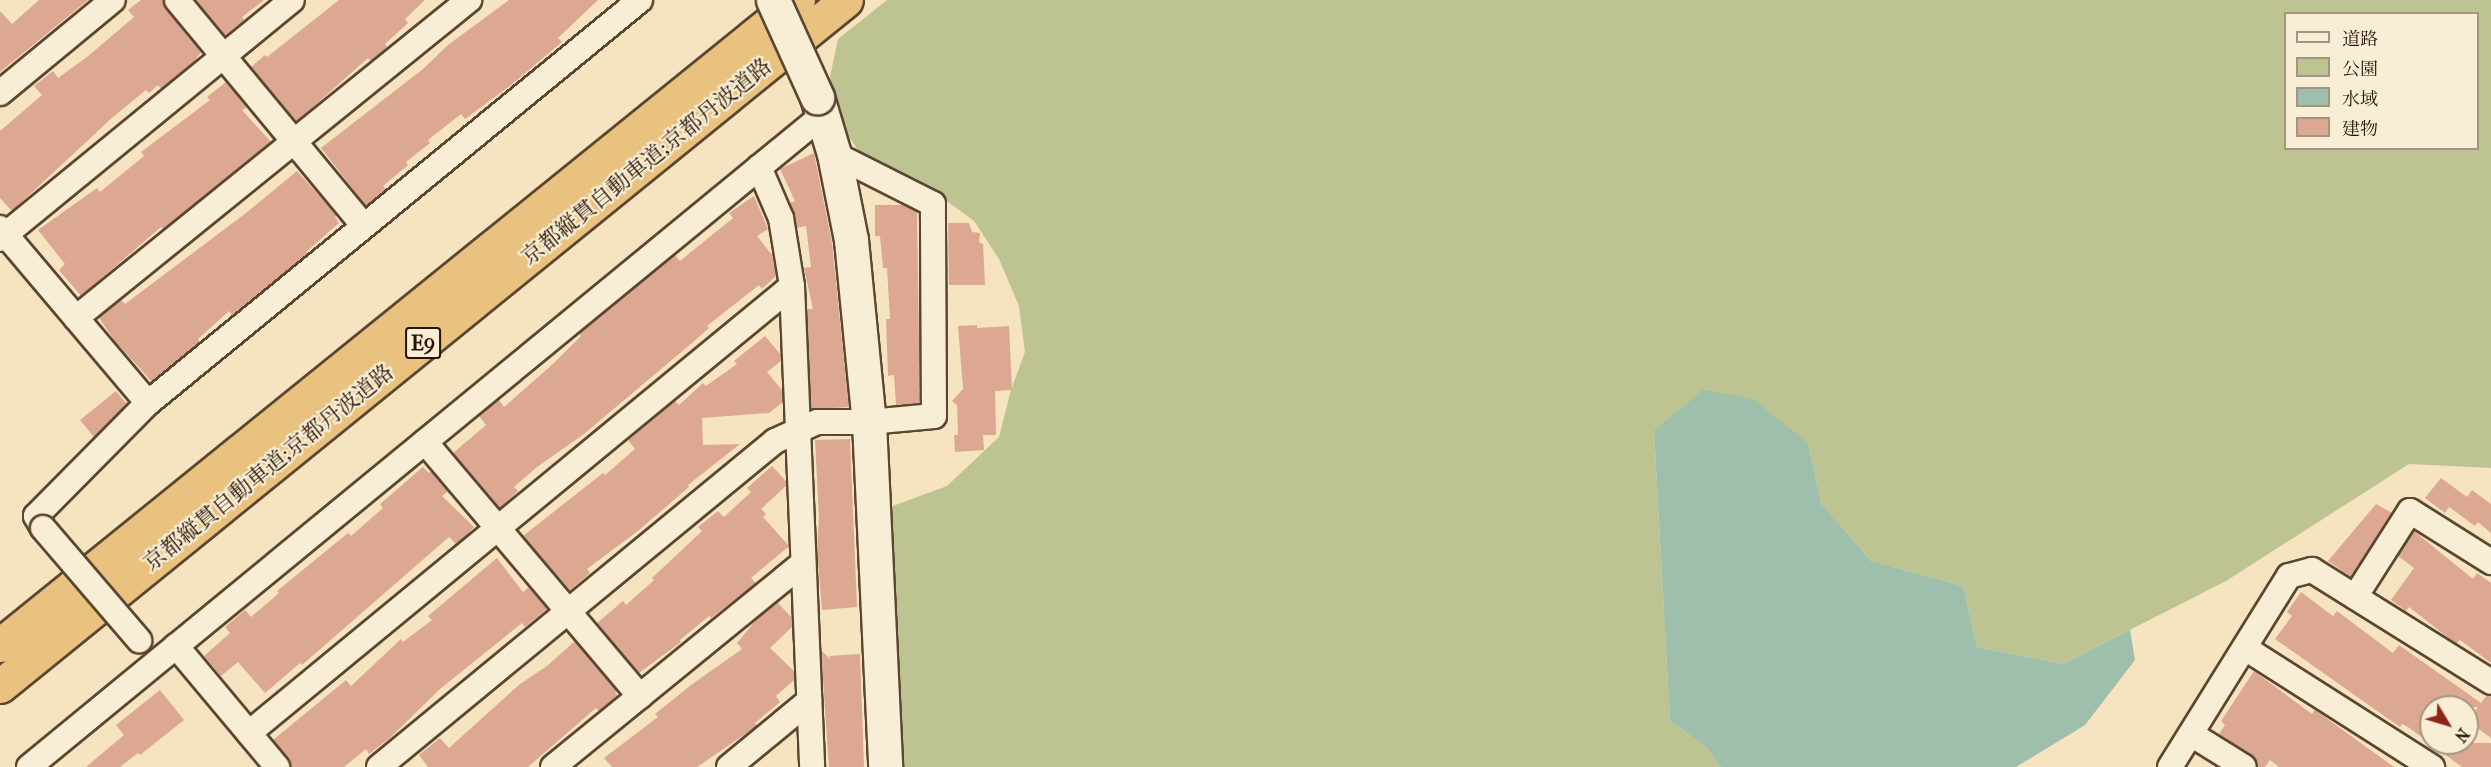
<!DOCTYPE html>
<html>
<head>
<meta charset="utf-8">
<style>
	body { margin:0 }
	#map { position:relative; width:2491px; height:767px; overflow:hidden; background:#f5e4bf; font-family:"IM FELL French Canon","Noto Serif JP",serif }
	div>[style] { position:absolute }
	.green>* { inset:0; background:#bdc491 }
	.water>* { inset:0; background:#9ebfab }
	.building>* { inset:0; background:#dda891 }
	.roads { filter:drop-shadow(2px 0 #5b4630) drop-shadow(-2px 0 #5b4630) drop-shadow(0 2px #5b4630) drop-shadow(0 -2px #5b4630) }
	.street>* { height:24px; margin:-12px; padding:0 12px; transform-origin:12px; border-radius:12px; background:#f8edd5 }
	.secondary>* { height:33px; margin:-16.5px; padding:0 16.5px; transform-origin:16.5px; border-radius:16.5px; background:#f8edd5 }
	.highway>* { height:33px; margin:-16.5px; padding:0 16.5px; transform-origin:16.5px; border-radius:16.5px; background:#eac280 }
	.bridges { filter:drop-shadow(2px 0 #5b4630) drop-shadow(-2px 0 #5b4630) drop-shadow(0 2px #5b4630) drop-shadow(0 -2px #5b4630) }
	.street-bridge>* { height:24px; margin:-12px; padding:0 12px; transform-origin:12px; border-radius:12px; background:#f8edd5 }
	.secondary-bridge>* { height:33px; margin:-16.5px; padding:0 16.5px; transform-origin:16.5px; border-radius:16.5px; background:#f8edd5 }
	span { translate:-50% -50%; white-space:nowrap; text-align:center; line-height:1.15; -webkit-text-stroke:4.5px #f8edd5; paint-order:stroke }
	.shield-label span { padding:2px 4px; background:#f8edd5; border:2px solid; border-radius:4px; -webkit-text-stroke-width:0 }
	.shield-label { font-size:21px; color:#281201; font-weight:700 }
	.street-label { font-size:22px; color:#281201 }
	.legend { position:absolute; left:2284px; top:12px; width:195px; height:138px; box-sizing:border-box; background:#f8edd5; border:2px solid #a59580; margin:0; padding:8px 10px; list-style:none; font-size:18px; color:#281201 }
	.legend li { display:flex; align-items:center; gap:12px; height:30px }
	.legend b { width:30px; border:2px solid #a59580 }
	.north { position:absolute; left:2419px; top:695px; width:60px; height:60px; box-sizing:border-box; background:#f8edd5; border:2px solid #a59580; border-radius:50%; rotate:128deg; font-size:16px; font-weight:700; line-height:24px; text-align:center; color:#281201 }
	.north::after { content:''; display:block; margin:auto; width:21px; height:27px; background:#8f2418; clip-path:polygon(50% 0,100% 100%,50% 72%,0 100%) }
</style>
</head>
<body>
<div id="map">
	<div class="green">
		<div style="clip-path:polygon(evenodd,887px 0,2491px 0,2491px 468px,2409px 464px,2226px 581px,2063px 664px,1977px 647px,1963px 586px,1871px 561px,1821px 503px,1808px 443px,1654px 431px,1670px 721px,1706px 747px,1721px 767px,902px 767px,890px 507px,947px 486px,999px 437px,1011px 390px,1025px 352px,1019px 306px,999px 259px,974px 221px,936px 193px,858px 150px,825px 101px,838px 39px,887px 0,2286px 14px,2478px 14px,2478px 148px,2286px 148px,2286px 14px)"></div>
	</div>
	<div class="water">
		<div style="clip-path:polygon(1703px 390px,1753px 399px,1808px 443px,1821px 503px,1871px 561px,1963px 586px,1977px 647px,2063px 664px,2130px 630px,2135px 660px,2085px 725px,2016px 767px,1721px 767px,1706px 747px,1670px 721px,1654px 431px)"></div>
	</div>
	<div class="building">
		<div style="clip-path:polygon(39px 0,88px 0,0 72px,0 11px,12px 24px)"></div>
		<div style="clip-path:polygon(141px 0,163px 0,166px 9px,201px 52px,193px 63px,161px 89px,158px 85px,149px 93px,146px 90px,113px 117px,12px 211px,0 198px,0 131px,42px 95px,34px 86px,53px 71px,58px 78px,87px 57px,134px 17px,128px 10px)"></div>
		<div style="clip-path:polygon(195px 0,264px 0,242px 17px,244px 20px,225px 36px)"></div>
		<div style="clip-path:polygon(339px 0,425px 0,405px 19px,408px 23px,385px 44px,387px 47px,371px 61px,368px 58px,296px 122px,251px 67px,265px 55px,267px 57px)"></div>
		<div style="clip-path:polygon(509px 0,598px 0,558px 38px,562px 42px,511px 85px,465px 119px,461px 114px,428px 140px,430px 143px,406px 162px,408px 165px,383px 186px,386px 189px,366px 206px,321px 148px,423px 69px,448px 45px)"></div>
		<div style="clip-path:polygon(226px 82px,247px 107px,242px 110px,271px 142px,163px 229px,161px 227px,81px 296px,59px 270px,65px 264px,38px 230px,97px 188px,100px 192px,144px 156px,141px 152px,210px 100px,207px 97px)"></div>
		<div style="clip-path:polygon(814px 153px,832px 243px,849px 407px,811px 409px,807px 309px,813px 309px,804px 268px,811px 267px,806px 226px,797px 228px,790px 203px,795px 201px,780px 169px)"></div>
		<div style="clip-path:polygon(297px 171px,337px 215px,335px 217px,339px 223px,306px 252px,308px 254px,305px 256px,232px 315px,229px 311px,198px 339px,200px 342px,152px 382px,115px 341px,99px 318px,121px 300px,125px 304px,246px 213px)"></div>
		<div style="clip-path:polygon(754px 196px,768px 229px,757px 236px,772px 255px,776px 276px,762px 289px,759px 285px,707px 326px,709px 328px,692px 343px,584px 434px,537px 467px,514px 487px,518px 491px,500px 508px,453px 453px,486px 425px,479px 416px,499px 400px,504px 407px,554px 363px,581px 336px,579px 334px,675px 255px,680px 261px,733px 218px,729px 213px)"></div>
		<div style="clip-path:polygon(875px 205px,903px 205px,917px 212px,920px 403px,896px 405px,894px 375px,888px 376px,886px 319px,890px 319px,887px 268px,883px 268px,880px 236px,875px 236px)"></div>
		<div style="clip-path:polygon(948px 223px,969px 223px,972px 232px,980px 233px,979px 242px,983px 244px,985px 285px,949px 285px)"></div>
		<div style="clip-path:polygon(977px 325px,977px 328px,1009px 326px,1012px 390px,995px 391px,996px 435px,983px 435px,984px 450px,955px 452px,954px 435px,958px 435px,957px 405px,952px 401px,963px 389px,958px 326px)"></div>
		<div style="clip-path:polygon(765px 336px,781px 355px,781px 361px,767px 372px,782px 390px,783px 402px,769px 413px,702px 418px,703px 445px,740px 444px,688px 485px,689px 487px,639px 530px,587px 569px,590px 573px,569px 591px,523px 536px,603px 473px,605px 475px,635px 449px,628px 440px,675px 401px,679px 405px,703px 383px,706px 386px,737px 364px,734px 361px)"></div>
		<div style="clip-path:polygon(116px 391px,127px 404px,94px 437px,80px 420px)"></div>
		<div style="clip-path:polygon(850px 439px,857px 607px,822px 610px,817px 550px,819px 518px,815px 440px)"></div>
		<div style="clip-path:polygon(772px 466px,786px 481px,786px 486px,761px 509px,766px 514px,763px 517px,789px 546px,751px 578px,756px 583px,711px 618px,709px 616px,680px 640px,681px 642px,639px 673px,597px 623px,623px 601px,626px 605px,654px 580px,652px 578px,702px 531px,698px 527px,718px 511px,724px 517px,751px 492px,747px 488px)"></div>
		<div style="clip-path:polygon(423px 467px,429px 473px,431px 471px,448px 491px,442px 496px,474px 527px,464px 538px,456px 544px,449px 537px,302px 665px,300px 663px,265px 693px,238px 662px,221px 676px,204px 656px,230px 633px,225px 627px,245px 610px,251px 617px,279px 593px,277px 591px,348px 533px,351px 536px,383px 508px,380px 504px)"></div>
		<div style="clip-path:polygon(2441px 478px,2467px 497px,2472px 490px,2491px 504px,2491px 533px,2478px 522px,2475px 526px,2449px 507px,2445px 513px,2425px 498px)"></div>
		<div style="clip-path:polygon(2376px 504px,2392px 513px,2351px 577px,2328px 561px)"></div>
		<div style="clip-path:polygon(2414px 531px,2473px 579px,2477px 573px,2491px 583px,2491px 663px,2460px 640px,2456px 644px,2409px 607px,2406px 611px,2391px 600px,2414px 568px,2398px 556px)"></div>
		<div style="clip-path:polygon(497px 558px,523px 592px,529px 587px,547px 609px,525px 627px,522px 623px,440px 689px,391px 737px,369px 754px,366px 749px,344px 767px,291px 767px,288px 758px,273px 740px,346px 680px,351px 686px,401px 639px,403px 642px,432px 620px,428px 616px)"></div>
		<div style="clip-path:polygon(2301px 592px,2333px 616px,2337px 611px,2393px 653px,2399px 645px,2481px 703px,2487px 695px,2491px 696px,2491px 738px,2468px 721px,2478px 707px,2431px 707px,2431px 743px,2491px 743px,2491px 767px,2462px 767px,2408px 727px,2402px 724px,2400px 727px,2275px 639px,2292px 616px,2287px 612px)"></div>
		<div style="clip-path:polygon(777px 602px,792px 618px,792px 627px,770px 648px,794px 671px,794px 680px,776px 696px,780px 702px,755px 723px,757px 726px,697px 767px,612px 767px,604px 758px,658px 717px,655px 714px,691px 685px,742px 649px,737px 643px,756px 620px)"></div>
		<div style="clip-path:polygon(575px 641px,617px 691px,615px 692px,618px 696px,599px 711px,596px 708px,528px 767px,428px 767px,419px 755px,440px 738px,449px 748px,520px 684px,547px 666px)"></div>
		<div style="clip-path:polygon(821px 650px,830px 659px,829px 656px,860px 654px,864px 767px,829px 767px)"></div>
		<div style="clip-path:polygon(2254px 671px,2312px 714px,2315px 710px,2394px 767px,2279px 767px,2270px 760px,2265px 767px,2258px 767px,2252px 755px,2219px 734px,2225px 725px,2221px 721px)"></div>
		<div style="clip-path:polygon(160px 690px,184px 720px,140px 755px,138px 753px,120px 767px,86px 767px,124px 735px,116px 725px)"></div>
	</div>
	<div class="roads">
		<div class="street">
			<div style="left:177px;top:0;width:293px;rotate:50.4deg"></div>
			<div style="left:0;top:93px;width:146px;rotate:-39.5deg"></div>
			<div style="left:759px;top:167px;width:56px;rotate:66.7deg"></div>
			<div style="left:781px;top:218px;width:69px;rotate:80.8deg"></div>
			<div style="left:792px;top:286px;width:481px;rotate:87.6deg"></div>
			<div style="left:0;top:228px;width:229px;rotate:49.8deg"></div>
			<div style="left:0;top:239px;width:377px;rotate:-39.3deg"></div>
			<div style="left:76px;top:318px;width:506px;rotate:-38.98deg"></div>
			<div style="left:425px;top:442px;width:333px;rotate:49.8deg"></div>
			<div style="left:43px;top:528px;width:14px;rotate:-120deg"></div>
			<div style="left:36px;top:516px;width:159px;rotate:-45.3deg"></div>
			<div style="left:148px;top:403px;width:636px;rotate:-39.32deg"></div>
			<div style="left:2355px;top:597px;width:102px;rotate:-57.4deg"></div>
			<div style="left:2410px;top:511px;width:96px;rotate:32.2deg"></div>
			<div style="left:176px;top:646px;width:158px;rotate:50.1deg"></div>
			<div style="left:2245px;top:648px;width:222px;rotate:32.5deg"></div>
			<div style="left:249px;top:733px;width:703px;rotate:-39.46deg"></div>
			<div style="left:2191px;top:734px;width:62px;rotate:31.9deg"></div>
			<div style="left:29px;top:767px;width:1027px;rotate:-39.39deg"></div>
			<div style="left:379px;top:767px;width:513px;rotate:-39.46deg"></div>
			<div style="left:775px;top:441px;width:46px;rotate:-24.3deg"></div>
			<div style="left:817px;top:422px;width:52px"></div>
			<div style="left:869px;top:422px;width:65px;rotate:-5.3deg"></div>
			<div style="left:934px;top:416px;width:212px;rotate:-90.3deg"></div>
			<div style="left:933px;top:204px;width:111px;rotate:-153.2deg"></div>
			<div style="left:553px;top:767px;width:323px;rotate:-39.2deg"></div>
			<div style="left:729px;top:767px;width:104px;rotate:-39.5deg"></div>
			<div style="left:2170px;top:767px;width:225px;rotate:-58.1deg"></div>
			<div style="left:2289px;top:576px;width:24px;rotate:-15deg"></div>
			<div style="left:2312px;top:570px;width:211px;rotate:32deg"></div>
		</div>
		<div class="secondary">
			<div style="left:817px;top:97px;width:59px;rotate:73.4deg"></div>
			<div style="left:834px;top:154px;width:88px;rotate:78.8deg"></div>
			<div style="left:851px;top:240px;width:183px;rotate:84.4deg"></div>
			<div style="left:869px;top:422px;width:345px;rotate:87.3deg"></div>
		</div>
		<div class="highway">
			<div style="left:0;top:645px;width:1026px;rotate:-38.95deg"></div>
			<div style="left:0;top:686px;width:1089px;rotate:-39.04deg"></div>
		</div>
	</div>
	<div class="bridges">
		<div class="street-bridge">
			<div style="left:43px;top:528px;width:148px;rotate:49.4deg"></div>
		</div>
		<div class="secondary-bridge">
			<div style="left:773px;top:0;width:107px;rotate:65.6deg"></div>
		</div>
	</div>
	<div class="shield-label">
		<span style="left:423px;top:343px">E9</span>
	</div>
	<div class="street-label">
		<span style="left:647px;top:162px;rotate:-39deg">京都縦貫自動車道;京都丹波道路</span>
		<span style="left:269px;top:468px;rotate:-39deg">京都縦貫自動車道;京都丹波道路</span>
	</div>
	<ul class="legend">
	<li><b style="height:8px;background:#f8edd5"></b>道路</li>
	<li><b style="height:16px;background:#bdc491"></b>公園</li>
	<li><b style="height:16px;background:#9ebfab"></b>水域</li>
	<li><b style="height:16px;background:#dda891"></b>建物</li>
	</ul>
	<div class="north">N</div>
</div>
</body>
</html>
